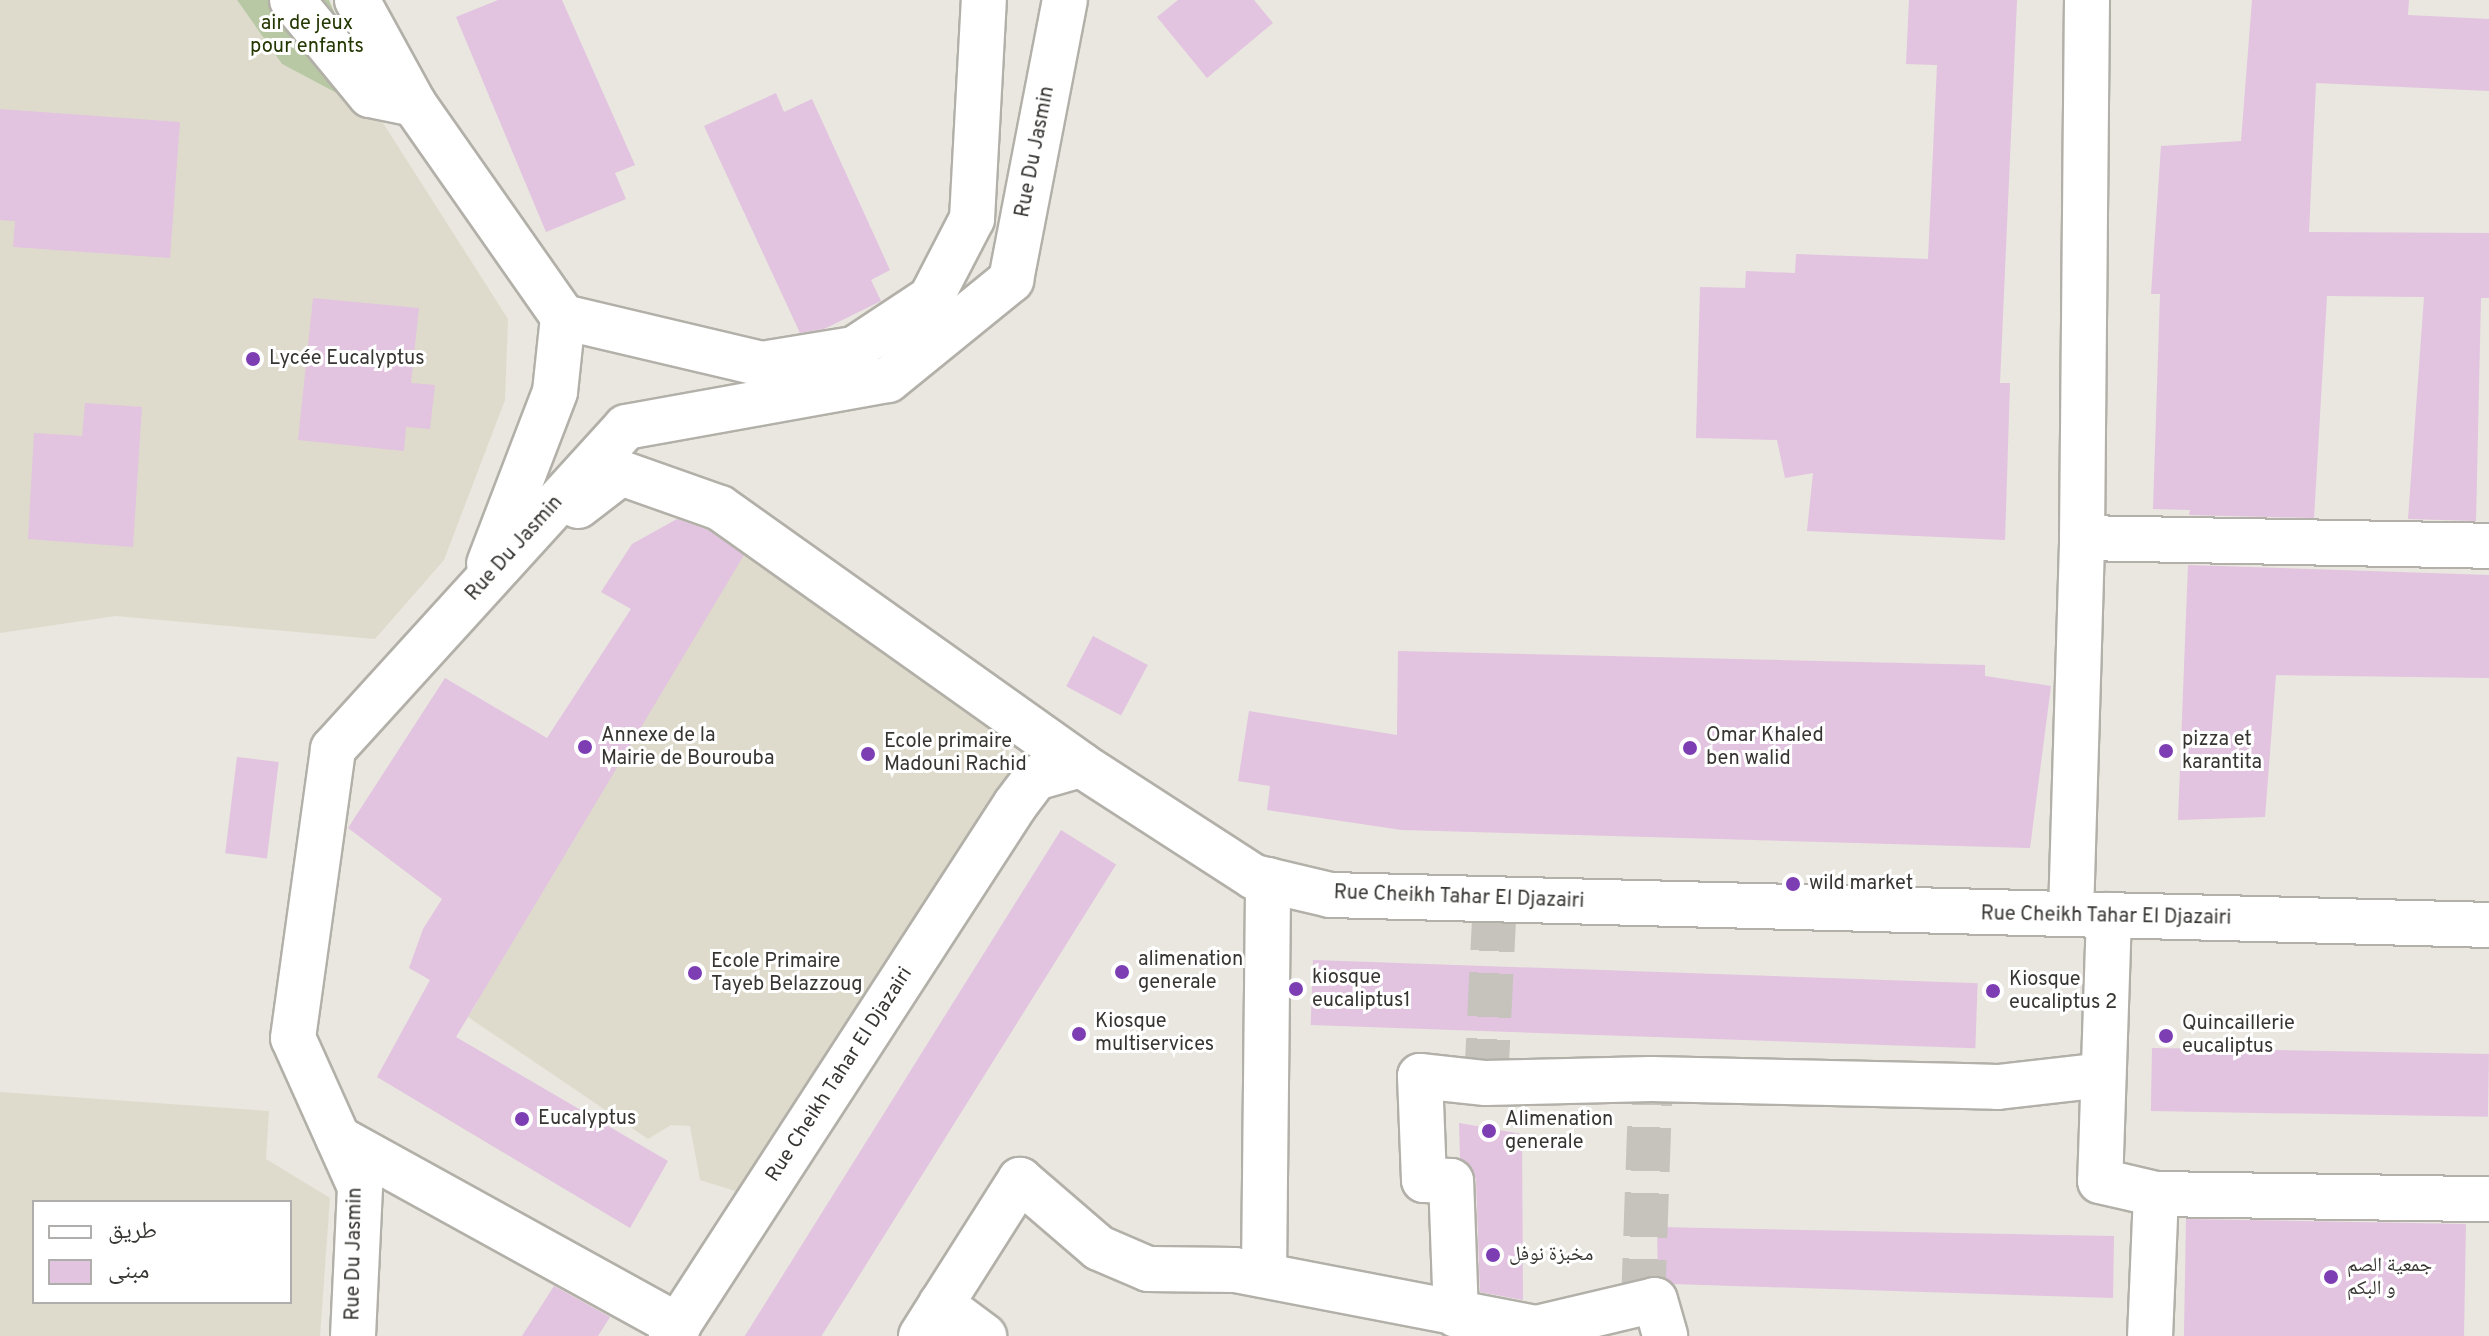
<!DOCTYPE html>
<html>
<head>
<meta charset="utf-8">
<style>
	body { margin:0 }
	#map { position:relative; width:2489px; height:1336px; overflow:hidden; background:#e9e7df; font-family:Overpass,"Noto Naskh Arabic",sans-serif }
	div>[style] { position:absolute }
	.built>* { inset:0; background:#dfdbcc }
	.green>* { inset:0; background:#b8c8a5 }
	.building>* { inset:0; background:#e2c3e0; transform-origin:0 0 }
	.minor-tunnel>* { height:44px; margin-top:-22px; transform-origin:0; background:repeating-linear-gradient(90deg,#c5c3bc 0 44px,transparent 0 66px) }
	.roads { filter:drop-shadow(2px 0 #b2b0a8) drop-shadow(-2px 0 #b2b0a8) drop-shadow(0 2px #b2b0a8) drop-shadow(0 -2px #b2b0a8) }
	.minor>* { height:44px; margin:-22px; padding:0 22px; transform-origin:22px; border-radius:22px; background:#fff }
	.dots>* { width:22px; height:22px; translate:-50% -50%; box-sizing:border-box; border:4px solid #fff; border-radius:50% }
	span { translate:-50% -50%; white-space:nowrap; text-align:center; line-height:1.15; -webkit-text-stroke:6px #fff; paint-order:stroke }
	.park-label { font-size:20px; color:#233700 }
	.street-label { font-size:20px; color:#363532 }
	.poi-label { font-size:20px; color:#363532 }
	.left { translate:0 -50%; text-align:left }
	.legend { position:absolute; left:32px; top:1200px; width:260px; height:104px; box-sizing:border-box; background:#fff; border:2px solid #afaead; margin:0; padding:10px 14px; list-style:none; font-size:24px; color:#363532 }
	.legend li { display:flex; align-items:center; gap:16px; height:40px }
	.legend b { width:40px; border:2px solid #afaead }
</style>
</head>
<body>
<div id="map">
	<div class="built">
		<div style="clip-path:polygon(0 0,237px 0,282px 64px,378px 115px,508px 319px,505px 400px,444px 560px,375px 639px,116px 616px,0 633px)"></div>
		<div style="clip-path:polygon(753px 540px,1003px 723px,1016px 785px,754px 1197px,700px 1180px,690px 1126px,671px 1125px,648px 1139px,468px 1017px,478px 1001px,465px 993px)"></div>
		<div style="clip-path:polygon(evenodd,0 1092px,269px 1111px,266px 1159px,330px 1198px,320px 1336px,0 1336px,0 1092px,34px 1202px,290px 1202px,290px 1302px,34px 1302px,34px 1202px)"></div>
	</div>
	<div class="green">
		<div style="clip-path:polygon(237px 0,329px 0,378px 115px,282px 64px)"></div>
	</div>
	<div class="building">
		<div style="clip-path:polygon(498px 0,562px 0,635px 165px,615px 173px,626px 199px,546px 232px,456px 17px)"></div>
		<div style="clip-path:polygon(1178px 0,1254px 0,1273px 23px,1207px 78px,1157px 17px)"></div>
		<div style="clip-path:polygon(1909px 0,2017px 0,2000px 383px,2010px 383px,2005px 540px,1807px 531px,1813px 473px,1785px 478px,1777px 440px,1696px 438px,1700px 287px,1745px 288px,1746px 271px,1795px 273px,1796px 254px,1928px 259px,1937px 65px,1906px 64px)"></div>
		<div style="clip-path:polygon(2252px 0,2409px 0,2408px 15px,2489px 19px,2489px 91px,2316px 83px,2309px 232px,2489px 233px,2489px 298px,2481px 298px,2476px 521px,2408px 519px,2424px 297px,2327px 296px,2314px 518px,2189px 515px,2190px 510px,2153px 509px,2160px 294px,2151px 294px,2161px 146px,2241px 141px)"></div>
		<div style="clip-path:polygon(776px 93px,784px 112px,812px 99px,890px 270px,871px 280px,881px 301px,824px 329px,800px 333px,704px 126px)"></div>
		<div style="clip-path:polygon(0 109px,180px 122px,170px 258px,13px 247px,15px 221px,0 220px)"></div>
		<div style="clip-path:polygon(313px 298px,419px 308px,411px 383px,435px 385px,430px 429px,406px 427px,404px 451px,298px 440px)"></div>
		<div style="clip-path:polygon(85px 403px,142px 407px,133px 547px,28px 539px,34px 433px,82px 436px)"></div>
		<div style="clip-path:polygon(677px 519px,708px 530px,744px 555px,456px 1037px,668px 1161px,630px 1228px,377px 1077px,430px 980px,409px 968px,423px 929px,442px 899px,348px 828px,445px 678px,547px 738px,631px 609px,601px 592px,632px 544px)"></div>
		<div style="clip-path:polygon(2188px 565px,2489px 575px,2489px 678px,2276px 675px,2265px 817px,2178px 820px)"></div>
		<div style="left:1093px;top:636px;width:62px;height:57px;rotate:28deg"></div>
		<div style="clip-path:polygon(1398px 651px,1985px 665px,1985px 676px,2051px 686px,2030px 848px,1402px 830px,1267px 810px,1270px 786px,1238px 781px,1249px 711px,1397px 735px)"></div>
		<div style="left:237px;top:757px;width:42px;height:97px;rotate:7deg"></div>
		<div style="left:1061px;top:830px;width:65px;height:599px;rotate:32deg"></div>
		<div style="left:1313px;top:960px;width:665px;height:65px;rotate:2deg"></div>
		<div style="left:2152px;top:1048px;width:337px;height:63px;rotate:1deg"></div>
		<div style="clip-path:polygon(1459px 1123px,1522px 1134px,1523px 1300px,1480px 1292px,1476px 1180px,1472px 1168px,1460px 1158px)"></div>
		<div style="left:2186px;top:1219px;width:280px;height:119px;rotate:1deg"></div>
		<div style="clip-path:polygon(1657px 1227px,2114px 1236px,2113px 1298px,1674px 1284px,1658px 1276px)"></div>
		<div style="clip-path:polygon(554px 1286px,610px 1317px,598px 1336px,522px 1336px)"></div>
	</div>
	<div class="minor-tunnel">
		<div style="left:1486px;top:1083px;width:183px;rotate:-87.2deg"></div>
		<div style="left:1643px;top:1303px;width:224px;rotate:-88deg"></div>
	</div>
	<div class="roads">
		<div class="minor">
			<div style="left:292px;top:0;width:123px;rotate:50.6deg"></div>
			<div style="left:370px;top:95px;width:45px;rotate:11.6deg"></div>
			<div style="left:357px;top:0;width:119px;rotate:61.3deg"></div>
			<div style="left:414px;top:104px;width:260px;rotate:55deg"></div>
			<div style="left:563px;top:317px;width:75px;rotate:96.1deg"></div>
			<div style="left:555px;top:392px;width:184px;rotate:111deg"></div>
			<div style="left:563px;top:317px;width:204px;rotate:13.3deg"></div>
			<div style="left:762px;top:364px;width:93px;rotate:-9.3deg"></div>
			<div style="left:854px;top:349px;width:92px;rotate:-33.5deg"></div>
			<div style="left:931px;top:298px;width:89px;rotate:-62.6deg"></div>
			<div style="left:972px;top:219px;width:219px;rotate:-86.9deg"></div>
			<div style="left:578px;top:506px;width:54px;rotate:-37.5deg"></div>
			<div style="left:621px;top:473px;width:105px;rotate:19.5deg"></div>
			<div style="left:720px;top:508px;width:443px;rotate:35.4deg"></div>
			<div style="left:2082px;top:538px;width:407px;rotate:1.1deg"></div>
			<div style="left:2071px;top:914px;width:376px;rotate:-88.3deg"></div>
			<div style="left:2082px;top:538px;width:538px;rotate:-89.47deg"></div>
			<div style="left:2109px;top:915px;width:266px;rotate:91.9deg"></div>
			<div style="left:2100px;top:1181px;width:57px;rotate:13.1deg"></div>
			<div style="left:2156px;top:1194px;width:142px;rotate:92.4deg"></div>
			<div style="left:338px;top:1138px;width:389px;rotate:28.9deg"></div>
			<div style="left:2156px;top:1194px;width:333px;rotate:0.9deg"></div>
			<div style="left:1264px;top:1275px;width:395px;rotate:-89.4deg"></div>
			<div style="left:941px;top:1304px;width:54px;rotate:36.7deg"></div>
			<div style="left:1456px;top:1315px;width:134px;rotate:-92.1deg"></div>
			<div style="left:1451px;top:1181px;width:27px;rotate:-178deg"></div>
			<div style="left:1424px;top:1180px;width:104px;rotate:-92.2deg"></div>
			<div style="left:1420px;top:1076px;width:66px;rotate:6.1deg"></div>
			<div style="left:1486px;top:1083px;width:165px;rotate:-1.4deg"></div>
			<div style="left:1651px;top:1079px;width:347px;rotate:1.3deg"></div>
			<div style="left:1998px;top:1087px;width:106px;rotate:-6.5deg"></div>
			<div style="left:353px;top:1336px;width:149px;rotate:-87.3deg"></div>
			<div style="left:360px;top:1187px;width:163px;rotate:-114.2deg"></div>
			<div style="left:293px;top:1038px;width:292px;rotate:-82.1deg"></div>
			<div style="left:333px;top:749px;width:435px;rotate:-47.7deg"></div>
			<div style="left:626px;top:427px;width:266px;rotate:-10.2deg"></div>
			<div style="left:888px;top:380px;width:159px;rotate:-39.1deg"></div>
			<div style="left:1011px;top:280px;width:285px;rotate:-79.1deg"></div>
			<div style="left:671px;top:1336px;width:633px;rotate:-57.06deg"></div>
			<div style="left:1015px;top:805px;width:34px;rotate:-53deg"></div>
			<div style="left:1035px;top:778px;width:48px;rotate:-15.8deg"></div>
			<div style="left:1081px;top:765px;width:206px;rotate:32.9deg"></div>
			<div style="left:1254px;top:877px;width:78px;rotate:13.3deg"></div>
			<div style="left:1330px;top:895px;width:1159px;rotate:1.48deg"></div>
			<div style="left:921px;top:1336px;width:185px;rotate:-57.6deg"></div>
			<div style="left:1020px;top:1180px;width:104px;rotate:40.7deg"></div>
			<div style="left:1099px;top:1248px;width:53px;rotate:23.2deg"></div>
			<div style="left:1148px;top:1269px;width:87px;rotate:0.7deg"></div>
			<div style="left:1235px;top:1270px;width:308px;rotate:10.9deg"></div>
			<div style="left:1537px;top:1328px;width:121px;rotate:-13.3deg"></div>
			<div style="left:1655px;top:1300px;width:37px;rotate:74deg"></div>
		</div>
	</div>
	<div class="dots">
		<div style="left:253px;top:359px;background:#7d3eb3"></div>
		<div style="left:585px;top:747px;background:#7d3eb3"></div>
		<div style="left:1690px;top:748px;background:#7d3eb3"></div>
		<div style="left:2166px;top:751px;background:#7d3eb3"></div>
		<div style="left:868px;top:754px;background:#7d3eb3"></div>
		<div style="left:1793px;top:884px;background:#7d3eb3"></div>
		<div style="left:1122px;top:972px;background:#7d3eb3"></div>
		<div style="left:695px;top:973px;background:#7d3eb3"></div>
		<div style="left:1296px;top:989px;background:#7d3eb3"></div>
		<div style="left:1993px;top:991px;background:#7d3eb3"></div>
		<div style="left:1079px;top:1034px;background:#7d3eb3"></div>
		<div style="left:2166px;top:1036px;background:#7d3eb3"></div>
		<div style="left:522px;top:1119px;background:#7d3eb3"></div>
		<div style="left:1489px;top:1131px;background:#7d3eb3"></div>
		<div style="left:1493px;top:1255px;background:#7d3eb3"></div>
		<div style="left:2331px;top:1277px;background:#7d3eb3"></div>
	</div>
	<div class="park-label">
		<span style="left:307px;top:36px">air de jeux<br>pour enfants</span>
	</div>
	<div class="street-label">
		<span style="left:1036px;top:152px;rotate:-79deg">Rue Du Jasmin</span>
		<span style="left:515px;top:549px;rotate:-48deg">Rue Du Jasmin</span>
		<span style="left:1459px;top:898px;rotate:2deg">Rue Cheikh Tahar El Djazairi</span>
		<span style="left:2106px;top:917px;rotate:1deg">Rue Cheikh Tahar El Djazairi</span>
		<span style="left:840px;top:1075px;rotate:-57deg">Rue Cheikh Tahar El Djazairi</span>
		<span style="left:355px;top:1254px;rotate:-89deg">Rue Du Jasmin</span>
	</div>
	<div class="poi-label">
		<span class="left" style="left:269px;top:359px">Lycée Eucalyptus</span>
		<span class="left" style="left:601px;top:748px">Annexe de la<br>Mairie de Bourouba</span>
		<span class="left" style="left:1706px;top:748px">Omar Khaled<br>ben walid</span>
		<span class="left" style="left:2182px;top:752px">pizza et<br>karantita</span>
		<span class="left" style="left:884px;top:754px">Ecole primaire<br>Madouni Rachid</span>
		<span class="left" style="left:1809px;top:884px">wild market</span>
		<span class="left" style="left:1138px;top:972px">alimenation<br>generale</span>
		<span class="left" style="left:711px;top:974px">Ecole Primaire<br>Tayeb Belazzoug</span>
		<span class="left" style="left:1312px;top:990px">kiosque<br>eucaliptus1</span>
		<span class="left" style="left:2009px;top:992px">Kiosque<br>eucaliptus 2</span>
		<span class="left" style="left:1095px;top:1034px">Kiosque<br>multiservices</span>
		<span class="left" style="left:2182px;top:1036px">Quincaillerie<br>eucaliptus</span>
		<span class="left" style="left:538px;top:1119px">Eucalyptus</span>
		<span class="left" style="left:1505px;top:1132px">Alimenation<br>generale</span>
		<span class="left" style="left:1509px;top:1255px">مخبزة نوفل</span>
		<span class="left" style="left:2347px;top:1278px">جمعية الصم<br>و البكم</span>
	</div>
	<ul class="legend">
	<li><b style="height:10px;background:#fff"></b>طريق</li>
	<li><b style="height:22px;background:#e2c3e0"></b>مبنى</li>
	</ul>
</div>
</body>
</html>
